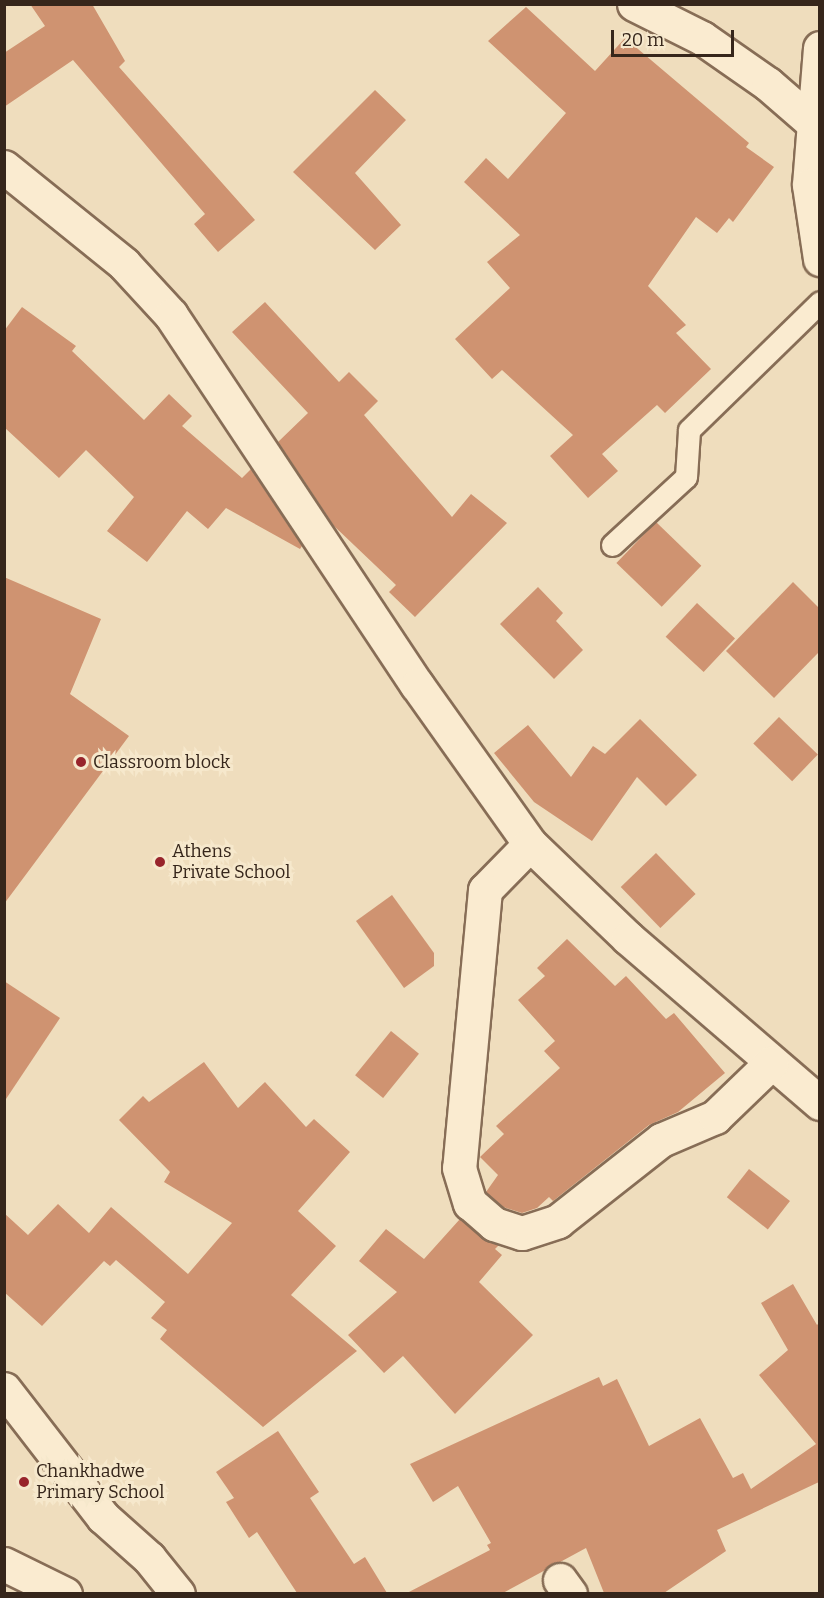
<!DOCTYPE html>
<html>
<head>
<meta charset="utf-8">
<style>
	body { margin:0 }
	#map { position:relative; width:824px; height:1598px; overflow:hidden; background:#efddbd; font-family:Bitter,serif }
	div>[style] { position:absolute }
	.building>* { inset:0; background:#cf9371; transform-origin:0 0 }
	.roads { filter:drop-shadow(2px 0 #876d56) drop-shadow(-2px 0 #876d56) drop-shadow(0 2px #876d56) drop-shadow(0 -2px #876d56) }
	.service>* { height:21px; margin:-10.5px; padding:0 10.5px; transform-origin:10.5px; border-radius:10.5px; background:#faebd0 }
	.minor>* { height:33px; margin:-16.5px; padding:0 16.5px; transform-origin:16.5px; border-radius:16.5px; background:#faebd0 }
	.dots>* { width:16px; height:16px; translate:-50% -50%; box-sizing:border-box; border:3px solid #f6e8cc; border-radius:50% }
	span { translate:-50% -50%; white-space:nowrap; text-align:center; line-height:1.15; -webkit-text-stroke:6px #f6e8cc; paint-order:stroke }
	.poi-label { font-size:18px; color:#36261b }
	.left { translate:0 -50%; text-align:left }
	.frame { position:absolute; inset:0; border:6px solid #36261b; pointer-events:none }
	.scale { position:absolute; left:611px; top:30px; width:123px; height:27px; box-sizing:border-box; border:3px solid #36261b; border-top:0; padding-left:8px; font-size:18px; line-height:21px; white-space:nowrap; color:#36261b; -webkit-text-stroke:4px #f6e8cc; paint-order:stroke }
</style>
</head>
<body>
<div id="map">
	<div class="building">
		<div style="clip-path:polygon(30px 4px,92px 4px,125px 61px,119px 67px,255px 220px,218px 252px,194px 224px,205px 214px,73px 60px,4px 107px,4px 53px,45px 26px)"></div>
		<div style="clip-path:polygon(526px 7px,595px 71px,625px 38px,749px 143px,746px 147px,774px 167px,733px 222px,729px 218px,717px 233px,696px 217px,648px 286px,686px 325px,676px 333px,711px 369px,665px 413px,657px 405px,602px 454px,618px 471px,588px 498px,550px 456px,573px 435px,502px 370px,492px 379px,455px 339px,510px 288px,487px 262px,520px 235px,464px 182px,486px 158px,508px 179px,566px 113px,488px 41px)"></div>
		<div style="clip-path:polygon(375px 90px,406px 120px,355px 173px,401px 225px,375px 250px,293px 172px)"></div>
		<div style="clip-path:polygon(265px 302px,339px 382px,349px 372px,378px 401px,364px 415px,452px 517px,471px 494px,507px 523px,415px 617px,389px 592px,396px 585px,334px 526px,278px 442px,308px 413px,232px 332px)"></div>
		<div style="clip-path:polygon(22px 307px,76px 346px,72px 351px,144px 420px,169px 394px,192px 416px,182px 426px,242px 478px,251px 469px,302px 546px,300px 549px,226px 508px,208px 529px,187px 511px,147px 562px,107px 531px,134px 497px,86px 450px,59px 478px,4px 427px,4px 331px)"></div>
		<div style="left:656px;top:522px;width:63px;height:57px;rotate:44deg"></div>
		<div style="clip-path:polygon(4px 577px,101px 619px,70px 694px,129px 736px,4px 904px)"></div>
		<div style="clip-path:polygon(793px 582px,819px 608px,819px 652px,774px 698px,726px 651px)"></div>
		<div style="clip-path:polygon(538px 587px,563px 613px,556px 621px,583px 650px,554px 679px,500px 624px)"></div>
		<div style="left:697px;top:603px;width:52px;height:46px;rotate:43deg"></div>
		<div style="left:779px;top:717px;width:54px;height:37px;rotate:44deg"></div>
		<div style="clip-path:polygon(640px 719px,697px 775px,666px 806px,637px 777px,592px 841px,534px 802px,494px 753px,528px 725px,571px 777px,593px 746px,605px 754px)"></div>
		<div style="left:656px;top:853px;width:57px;height:49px;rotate:46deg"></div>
		<div style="clip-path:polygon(392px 895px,434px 953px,434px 966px,404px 988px,356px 921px)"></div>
		<div style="clip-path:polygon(567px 939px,615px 986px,626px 976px,666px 1019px,674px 1013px,725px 1073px,678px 1112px,649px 1125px,553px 1201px,549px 1197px,537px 1208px,522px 1213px,503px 1207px,486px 1192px,498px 1175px,480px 1157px,504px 1134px,496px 1126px,560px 1068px,544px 1051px,555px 1041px,518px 1000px,545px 976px,537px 968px)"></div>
		<div style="clip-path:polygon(4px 981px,60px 1018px,4px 1102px)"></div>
		<div style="left:391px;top:1031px;width:36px;height:57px;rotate:39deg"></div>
		<div style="clip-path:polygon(204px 1062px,238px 1108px,265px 1082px,306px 1127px,314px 1119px,350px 1152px,298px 1211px,336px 1246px,291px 1295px,357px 1351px,263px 1427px,160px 1339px,167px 1330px,151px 1318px,165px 1302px,116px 1260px,110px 1266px,104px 1261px,42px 1326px,4px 1292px,4px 1213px,28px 1235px,58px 1204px,89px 1233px,111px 1207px,188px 1274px,232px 1223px,164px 1182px,170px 1172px,119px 1120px,143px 1096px,149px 1102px)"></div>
		<div style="left:749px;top:1169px;width:52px;height:36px;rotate:38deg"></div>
		<div style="clip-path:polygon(460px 1219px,482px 1238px,499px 1245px,495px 1249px,502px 1255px,479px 1282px,533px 1335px,455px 1414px,403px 1356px,384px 1373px,348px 1335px,397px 1292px,359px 1261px,386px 1229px,424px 1259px)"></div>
		<div style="clip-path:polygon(793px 1284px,817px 1325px,819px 1323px,819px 1482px,717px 1530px,726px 1551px,664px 1593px,604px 1593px,586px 1548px,503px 1593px,407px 1593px,490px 1550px,487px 1545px,491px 1543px,458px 1486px,433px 1502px,410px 1464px,599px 1377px,603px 1386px,617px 1379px,649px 1446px,700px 1418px,733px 1478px,743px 1473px,751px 1489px,816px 1444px,759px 1375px,788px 1350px,761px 1303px)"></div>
		<div style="clip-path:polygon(278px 1431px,319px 1492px,310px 1498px,354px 1564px,365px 1557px,387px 1593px,297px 1593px,257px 1532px,249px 1538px,226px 1502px,234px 1498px,216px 1472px)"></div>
	</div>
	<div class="roads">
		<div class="service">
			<div style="left:612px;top:545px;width:100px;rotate:-42.6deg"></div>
			<div style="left:686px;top:477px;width:47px;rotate:-86.3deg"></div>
			<div style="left:689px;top:430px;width:183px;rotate:-44.3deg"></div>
		</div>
		<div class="minor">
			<div style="left:634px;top:4px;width:76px;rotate:26.6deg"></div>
			<div style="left:702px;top:38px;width:80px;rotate:34.9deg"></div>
			<div style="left:768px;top:84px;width:69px;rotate:40.9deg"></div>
			<div style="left:820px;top:48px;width:137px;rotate:94.6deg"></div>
			<div style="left:809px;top:185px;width:75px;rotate:81.5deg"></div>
			<div style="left:4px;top:167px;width:154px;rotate:38.9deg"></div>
			<div style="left:124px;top:264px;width:69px;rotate:47.3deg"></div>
			<div style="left:171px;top:315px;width:444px;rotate:56.4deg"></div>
			<div style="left:417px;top:685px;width:195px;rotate:54.6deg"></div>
			<div style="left:530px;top:844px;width:136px;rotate:43.8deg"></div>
			<div style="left:628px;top:938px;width:253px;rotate:40.7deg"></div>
			<div style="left:530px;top:844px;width:64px;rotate:134.4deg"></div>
			<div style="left:485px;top:890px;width:279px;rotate:95.3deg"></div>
			<div style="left:459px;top:1168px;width:37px;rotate:73deg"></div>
			<div style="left:470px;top:1203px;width:32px;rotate:41deg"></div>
			<div style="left:494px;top:1224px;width:29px;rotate:18deg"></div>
			<div style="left:522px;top:1233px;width:38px;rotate:-18deg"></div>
			<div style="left:558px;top:1221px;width:131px;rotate:-38.2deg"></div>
			<div style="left:661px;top:1140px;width:59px;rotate:-23.1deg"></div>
			<div style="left:715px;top:1117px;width:78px;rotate:-44deg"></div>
			<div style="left:4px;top:1389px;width:162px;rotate:52.3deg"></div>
			<div style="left:103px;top:1517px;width:62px;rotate:41.7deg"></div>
			<div style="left:149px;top:1558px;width:46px;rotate:51.1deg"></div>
			<div style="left:4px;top:1564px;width:68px;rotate:26.2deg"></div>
			<div style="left:560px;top:1580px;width:17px;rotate:54deg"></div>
		</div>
	</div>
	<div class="dots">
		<div style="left:81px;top:762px;background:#98242b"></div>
		<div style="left:160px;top:862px;background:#98242b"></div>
		<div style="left:24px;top:1482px;background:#98242b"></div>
	</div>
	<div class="poi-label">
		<span class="left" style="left:93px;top:762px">Classroom block</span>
		<span class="left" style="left:172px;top:862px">Athens<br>Private School</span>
		<span class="left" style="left:36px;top:1482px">Chankhadwe<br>Primary School</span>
	</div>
	<div class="frame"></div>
	<div class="scale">20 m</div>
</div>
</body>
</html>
